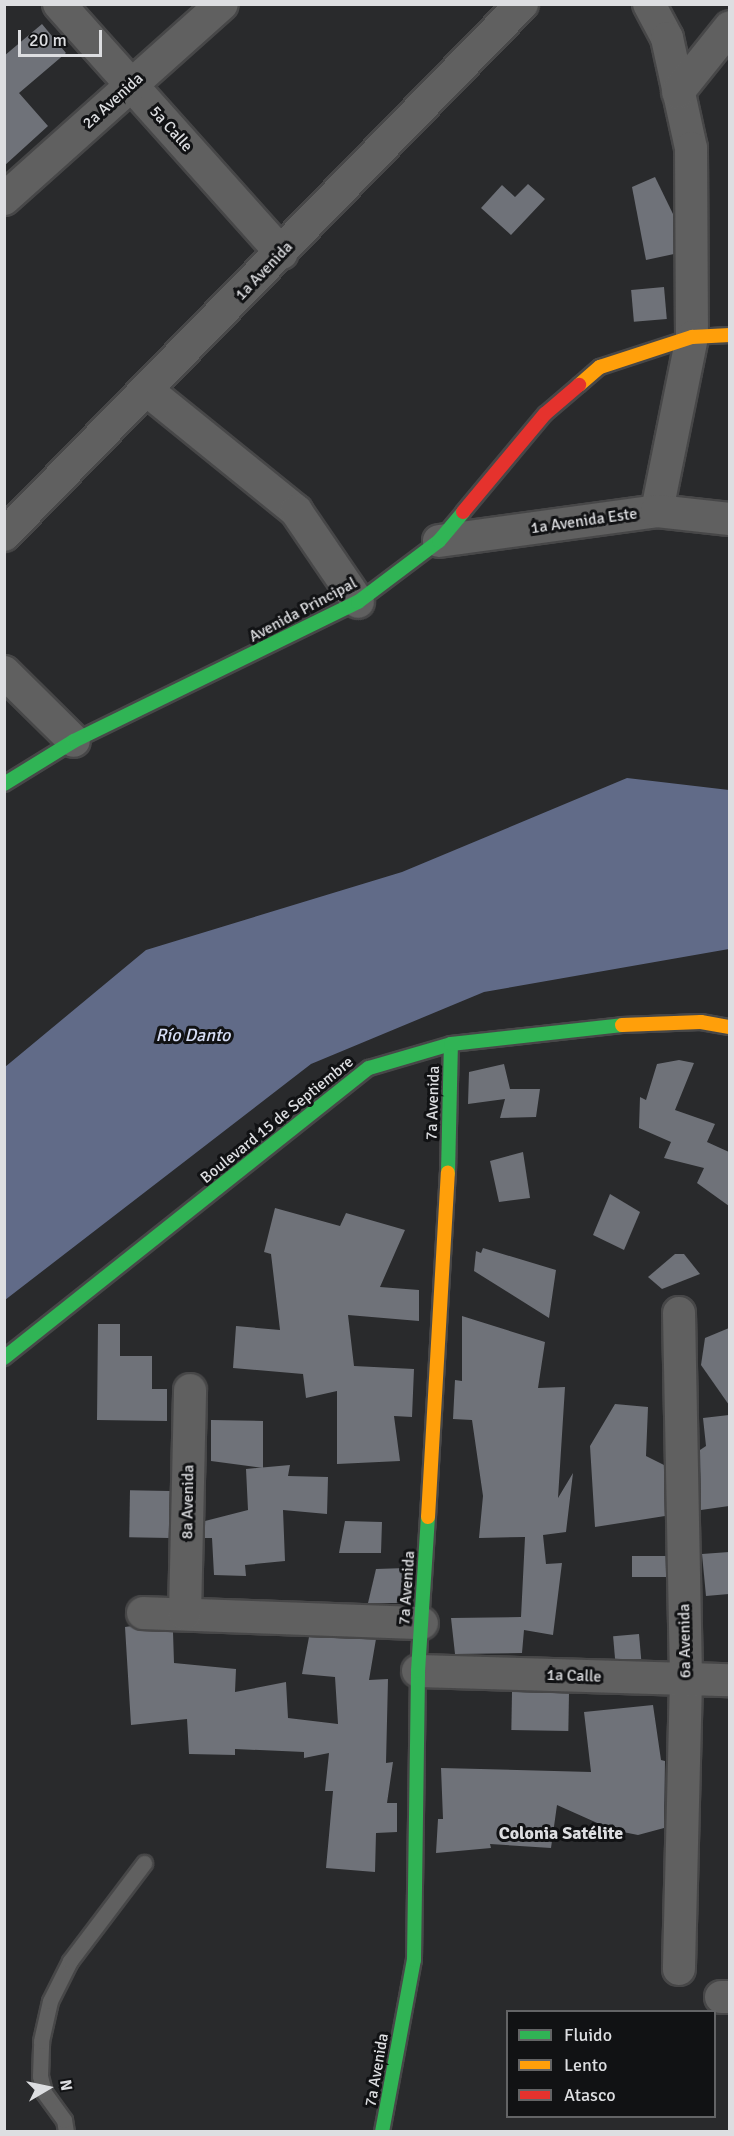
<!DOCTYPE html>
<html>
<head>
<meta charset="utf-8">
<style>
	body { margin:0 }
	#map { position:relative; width:734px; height:2136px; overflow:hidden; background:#292a2c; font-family:Signika,sans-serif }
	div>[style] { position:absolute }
	.water>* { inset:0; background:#616b88 }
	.building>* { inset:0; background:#6f7279; transform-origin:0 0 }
	.roads { filter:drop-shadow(2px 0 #474748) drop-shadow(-2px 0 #474748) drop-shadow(0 2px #474748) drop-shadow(0 -2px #474748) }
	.lane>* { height:15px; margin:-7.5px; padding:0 7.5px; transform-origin:7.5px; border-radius:7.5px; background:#606060 }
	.street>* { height:32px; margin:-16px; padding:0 16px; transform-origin:16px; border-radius:16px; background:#606060 }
	.fast>* { height:14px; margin:-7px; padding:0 7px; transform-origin:7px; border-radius:7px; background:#30b455 }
	.slow>* { height:14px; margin:-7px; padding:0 7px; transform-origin:7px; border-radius:7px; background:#ff9f0a }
	.jam>* { height:14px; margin:-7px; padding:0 7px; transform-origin:7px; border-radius:7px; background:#e5322d }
	span { translate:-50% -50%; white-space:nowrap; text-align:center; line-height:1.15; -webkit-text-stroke:6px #111214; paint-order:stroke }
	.street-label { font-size:16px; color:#dddee1 }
	.water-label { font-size:18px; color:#d6ddf5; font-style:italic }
	.neighbourhood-label { font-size:18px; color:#dddee1; font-weight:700 }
	.frame { position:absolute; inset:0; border:6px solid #dddee1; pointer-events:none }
	.legend { position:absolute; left:506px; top:2010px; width:210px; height:108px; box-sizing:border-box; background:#111214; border:2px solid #636466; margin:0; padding:8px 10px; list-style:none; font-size:18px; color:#dddee1 }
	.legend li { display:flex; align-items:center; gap:12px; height:30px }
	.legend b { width:30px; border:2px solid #636466 }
	.north { position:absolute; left:18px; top:2058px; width:60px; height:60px; -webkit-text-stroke:4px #111214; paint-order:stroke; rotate:81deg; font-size:16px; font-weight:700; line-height:24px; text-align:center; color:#dddee1 }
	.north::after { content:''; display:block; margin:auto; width:21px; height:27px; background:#dddee1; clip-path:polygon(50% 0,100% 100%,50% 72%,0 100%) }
	.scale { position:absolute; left:18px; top:30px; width:84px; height:27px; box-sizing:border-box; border:3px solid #dddee1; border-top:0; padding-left:8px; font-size:18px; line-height:21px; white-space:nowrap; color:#dddee1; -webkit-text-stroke:4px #111214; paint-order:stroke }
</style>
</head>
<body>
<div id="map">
	<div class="water">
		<div style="clip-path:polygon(627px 778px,729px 790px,729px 949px,484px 992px,311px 1064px,5px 1300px,5px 1067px,146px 950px,402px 872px)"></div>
	</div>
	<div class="building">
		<div style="clip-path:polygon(42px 24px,66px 53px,19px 93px,48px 126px,4px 166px,4px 56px)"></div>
		<div style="clip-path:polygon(655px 177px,673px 214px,674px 254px,646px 260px,632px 187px)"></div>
		<div style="clip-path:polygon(528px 184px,545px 199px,511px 235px,481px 208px,502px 185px,515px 197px)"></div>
		<div style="left:664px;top:287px;width:32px;height:33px;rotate:85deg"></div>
		<div style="clip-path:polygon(679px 1060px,694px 1063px,675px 1110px,715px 1124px,707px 1142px,729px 1152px,729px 1206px,697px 1183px,704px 1168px,664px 1158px,671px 1142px,639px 1128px,640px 1097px,646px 1100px,657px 1064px)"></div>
		<div style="clip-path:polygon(504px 1064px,510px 1089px,540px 1089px,536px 1117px,500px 1118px,505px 1099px,468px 1104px,469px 1072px)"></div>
		<div style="clip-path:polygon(523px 1152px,530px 1198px,499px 1202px,490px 1161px)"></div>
		<div style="clip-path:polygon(610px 1194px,640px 1212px,624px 1250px,593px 1235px)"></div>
		<div style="clip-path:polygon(275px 1208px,340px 1226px,346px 1213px,405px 1230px,380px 1287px,419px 1290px,419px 1321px,348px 1315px,354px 1366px,414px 1369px,412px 1417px,394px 1416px,400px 1461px,337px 1464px,337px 1391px,306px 1398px,303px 1374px,233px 1368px,236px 1326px,280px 1330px,271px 1254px,264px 1252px)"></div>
		<div style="clip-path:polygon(483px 1248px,556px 1270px,549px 1318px,474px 1271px,476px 1251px,481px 1253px)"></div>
		<div style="clip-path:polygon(675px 1254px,684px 1254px,700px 1274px,662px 1289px,648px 1277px)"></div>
		<div style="clip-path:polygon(462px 1316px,545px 1342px,538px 1388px,565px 1387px,558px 1498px,573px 1473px,566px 1532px,543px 1535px,546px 1564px,562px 1563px,553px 1635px,524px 1630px,522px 1653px,455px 1654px,451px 1618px,521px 1617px,525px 1537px,479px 1538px,483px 1496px,472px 1420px,453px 1419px,455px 1380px,462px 1381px)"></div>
		<div style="clip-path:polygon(98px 1324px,120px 1324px,120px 1356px,152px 1356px,152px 1389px,167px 1389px,167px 1421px,97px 1420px)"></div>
		<div style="clip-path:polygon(729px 1328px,729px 1405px,701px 1365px,705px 1338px)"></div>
		<div style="clip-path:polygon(615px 1404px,648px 1407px,646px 1456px,664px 1465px,665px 1516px,595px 1527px,590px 1446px)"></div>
		<div style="clip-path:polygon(729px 1415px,729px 1506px,701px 1510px,700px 1450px,706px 1446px,703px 1418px)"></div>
		<div style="clip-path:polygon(211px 1420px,263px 1421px,263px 1468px,211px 1461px)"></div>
		<div style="clip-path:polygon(290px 1465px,288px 1476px,328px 1477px,327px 1514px,283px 1510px,285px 1561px,245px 1565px,246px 1576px,214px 1575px,212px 1538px,205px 1538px,205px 1521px,248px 1510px,246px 1469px)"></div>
		<div style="left:170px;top:1491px;width:47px;height:40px;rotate:91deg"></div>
		<div style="clip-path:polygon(345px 1521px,382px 1522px,381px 1553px,339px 1553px)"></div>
		<div style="clip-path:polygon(729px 1552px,729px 1594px,706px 1596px,702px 1554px)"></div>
		<div style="left:666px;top:1556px;width:21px;height:34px;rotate:90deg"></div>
		<div style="clip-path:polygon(406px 1568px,404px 1603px,368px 1603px,376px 1569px)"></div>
		<div style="clip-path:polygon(132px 1626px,173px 1632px,174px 1663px,236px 1669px,235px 1692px,286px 1682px,288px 1718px,338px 1724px,335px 1677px,302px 1674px,309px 1637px,376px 1639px,369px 1680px,388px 1679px,386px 1763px,393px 1762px,387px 1803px,397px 1803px,397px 1832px,376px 1833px,375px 1872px,326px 1868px,333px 1791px,325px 1791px,329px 1753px,304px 1758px,304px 1752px,235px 1749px,235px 1755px,189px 1754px,187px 1719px,131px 1725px,125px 1627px)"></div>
		<div style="left:639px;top:1634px;width:25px;height:26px;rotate:85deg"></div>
		<div style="left:512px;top:1692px;width:57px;height:38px;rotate:1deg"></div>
		<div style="clip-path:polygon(653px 1705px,661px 1760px,665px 1761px,664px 1828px,638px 1835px,613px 1830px,557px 1805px,551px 1848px,490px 1844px,491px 1848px,436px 1853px,438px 1819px,443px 1819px,441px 1768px,591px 1772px,584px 1712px)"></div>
	</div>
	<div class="roads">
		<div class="lane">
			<div style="left:66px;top:2132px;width:12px;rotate:-99deg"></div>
			<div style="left:64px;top:2120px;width:34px;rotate:-126deg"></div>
			<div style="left:44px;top:2092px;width:16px;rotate:-104deg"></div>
			<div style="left:40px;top:2076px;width:35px;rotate:-88deg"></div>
			<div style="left:41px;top:2041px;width:41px;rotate:-77.3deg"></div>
			<div style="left:50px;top:2001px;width:45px;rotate:-63.4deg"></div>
			<div style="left:70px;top:1961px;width:123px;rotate:-52.9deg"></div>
		</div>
		<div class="street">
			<div style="left:59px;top:4px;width:334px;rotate:48.2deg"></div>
			<div style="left:649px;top:4px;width:38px;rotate:62deg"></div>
			<div style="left:667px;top:38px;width:113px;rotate:77.7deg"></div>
			<div style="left:691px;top:148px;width:189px;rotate:89.7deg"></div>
			<div style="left:692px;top:337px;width:177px;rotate:101.4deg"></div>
			<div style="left:678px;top:92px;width:83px;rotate:-51.3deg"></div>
			<div style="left:4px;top:199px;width:292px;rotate:-41.8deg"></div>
			<div style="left:148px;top:391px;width:191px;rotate:39deg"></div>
			<div style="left:296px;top:511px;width:110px;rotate:55.7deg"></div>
			<div style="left:4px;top:535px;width:742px;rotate:-45.71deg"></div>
			<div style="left:439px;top:541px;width:220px;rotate:-7.8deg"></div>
			<div style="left:657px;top:511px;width:73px;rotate:6.3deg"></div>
			<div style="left:4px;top:672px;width:98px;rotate:44.6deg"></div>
			<div style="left:679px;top:1313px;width:367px;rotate:88.9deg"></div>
			<div style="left:686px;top:1680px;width:289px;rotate:91.4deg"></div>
			<div style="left:143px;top:1613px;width:279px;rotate:2.1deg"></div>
			<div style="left:185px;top:1614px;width:224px;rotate:-88.7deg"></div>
			<div style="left:418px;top:1671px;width:312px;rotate:1.7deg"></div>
			<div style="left:721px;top:1997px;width:9px"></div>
		</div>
		<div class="fast">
			<div style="left:4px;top:784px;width:82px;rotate:-31.6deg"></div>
			<div style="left:74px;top:741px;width:316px;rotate:-26.1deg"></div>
			<div style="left:358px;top:602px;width:101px;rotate:-37deg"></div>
			<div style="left:439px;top:541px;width:38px;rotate:-50deg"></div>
			<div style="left:448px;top:1173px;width:129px;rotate:-88.7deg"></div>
			<div style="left:4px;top:1358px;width:466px;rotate:-38.5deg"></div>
			<div style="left:369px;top:1068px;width:85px;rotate:-16.3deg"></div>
			<div style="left:451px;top:1044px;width:172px;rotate:-6.3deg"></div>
			<div style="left:382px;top:2132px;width:175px;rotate:-79.5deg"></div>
			<div style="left:414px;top:1960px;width:289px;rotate:-89.2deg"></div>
			<div style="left:418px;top:1671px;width:154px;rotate:-86.3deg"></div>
		</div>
		<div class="slow">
			<div style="left:579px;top:385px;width:28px;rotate:-41deg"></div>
			<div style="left:600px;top:367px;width:97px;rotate:-18.1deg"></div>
			<div style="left:692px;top:337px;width:38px;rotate:-3deg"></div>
			<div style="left:622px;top:1025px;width:79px;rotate:-2.2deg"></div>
			<div style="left:701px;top:1022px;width:29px;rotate:10deg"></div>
			<div style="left:428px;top:1517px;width:345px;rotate:-86.7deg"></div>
		</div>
		<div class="jam">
			<div style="left:463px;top:512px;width:128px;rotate:-50.1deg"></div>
			<div style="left:545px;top:414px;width:45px;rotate:-40.5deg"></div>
		</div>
	</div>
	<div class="street-label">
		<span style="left:113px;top:101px;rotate:-42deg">2a Avenida</span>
		<span style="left:171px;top:129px;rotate:48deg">5a Calle</span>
		<span style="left:264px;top:271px;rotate:-46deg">1a Avenida</span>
		<span style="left:584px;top:521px;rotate:-8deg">1a Avenida Este</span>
		<span style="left:303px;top:610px;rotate:-28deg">Avenida Principal</span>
		<span style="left:433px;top:1103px;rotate:-88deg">7a Avenida</span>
		<span style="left:277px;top:1120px;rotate:-39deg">Boulevard 15 de Septiembre</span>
		<span style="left:188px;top:1502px;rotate:-89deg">8a Avenida</span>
		<span style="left:407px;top:1588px;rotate:-86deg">7a Avenida</span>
		<span style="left:685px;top:1641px;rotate:-91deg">6a Avenida</span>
		<span style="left:574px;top:1676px;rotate:2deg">1a Calle</span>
		<span style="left:377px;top:2070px;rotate:-80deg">7a Avenida</span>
	</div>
	<div class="water-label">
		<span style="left:193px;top:1035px">Río Danto</span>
	</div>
	<div class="neighbourhood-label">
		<span style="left:561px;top:1833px">Colonia Satélite</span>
	</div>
	<div class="frame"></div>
	<ul class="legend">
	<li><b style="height:8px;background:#30b455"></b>Fluido</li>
	<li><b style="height:8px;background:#ff9f0a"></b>Lento</li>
	<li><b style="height:8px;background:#e5322d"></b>Atasco</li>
	</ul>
	<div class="north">N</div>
	<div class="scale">20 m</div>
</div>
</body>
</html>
